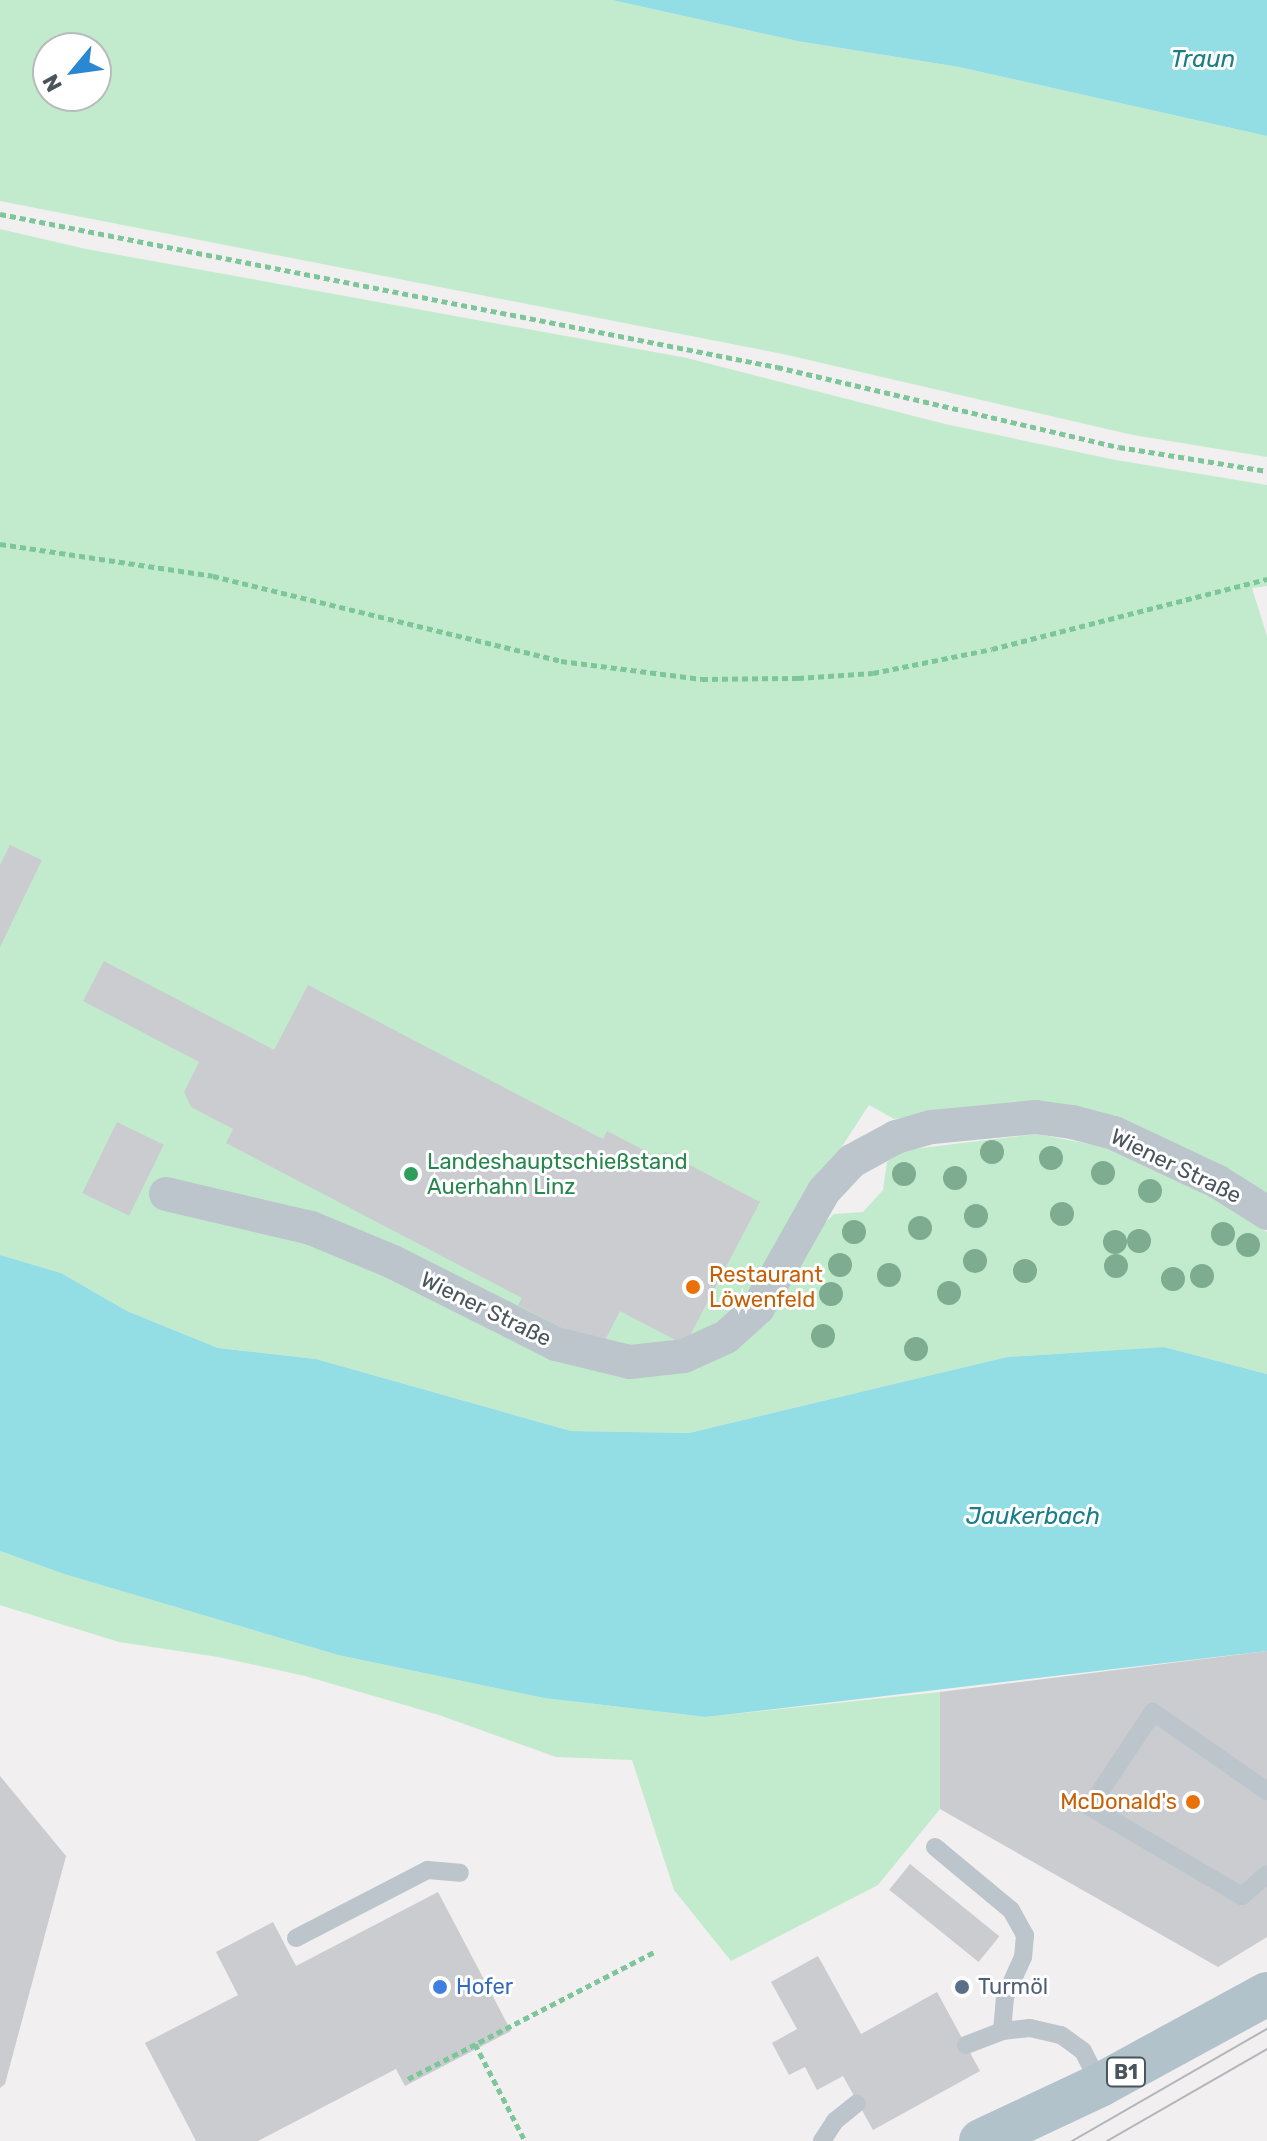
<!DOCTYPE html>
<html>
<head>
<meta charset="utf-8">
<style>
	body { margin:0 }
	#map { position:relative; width:1267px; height:2141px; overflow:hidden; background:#f1eff0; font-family:Rubik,sans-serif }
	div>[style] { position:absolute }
	.green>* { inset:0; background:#c2ebcd }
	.water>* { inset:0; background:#93dde4 }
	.building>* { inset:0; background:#caccd0; transform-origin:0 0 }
	.path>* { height:5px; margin-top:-2.5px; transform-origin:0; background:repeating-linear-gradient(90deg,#7dc699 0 6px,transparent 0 10px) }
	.lane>* { height:18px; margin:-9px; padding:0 9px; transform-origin:9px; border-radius:9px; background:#bcc5cb }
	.street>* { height:34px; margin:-17px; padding:0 17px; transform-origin:17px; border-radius:17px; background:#bcc5cb }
	.primary>* { height:44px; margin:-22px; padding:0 22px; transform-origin:22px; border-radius:22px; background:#b1c2cb }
	.tram>* { height:2px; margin:-1px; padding:0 1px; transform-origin:1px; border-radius:1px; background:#b2b5b9 }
	.trees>* { width:24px; height:24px; margin:-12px; border-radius:50%; background:#7eac90 }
	.dots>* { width:22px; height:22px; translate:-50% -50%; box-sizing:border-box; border:4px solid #fff; border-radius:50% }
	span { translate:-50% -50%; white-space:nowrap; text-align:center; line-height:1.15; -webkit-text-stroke:6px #fff; paint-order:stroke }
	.shield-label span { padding:2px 6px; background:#fff; border:2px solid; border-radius:6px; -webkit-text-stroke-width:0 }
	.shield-label { font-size:20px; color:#49545b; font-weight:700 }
	.leisure-label { font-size:22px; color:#27864d }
	.left { translate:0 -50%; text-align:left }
	.street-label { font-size:22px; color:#49545b }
	.food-label { font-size:22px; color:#c56008 }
	.right { translate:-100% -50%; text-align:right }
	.shop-label { font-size:22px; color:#366cbe }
	.service-label { font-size:22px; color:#4e5e75 }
	.water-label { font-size:24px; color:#197e88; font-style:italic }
	.north { position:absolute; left:32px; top:32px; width:80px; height:80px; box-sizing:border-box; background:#fff; border:2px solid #b6bbbd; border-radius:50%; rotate:241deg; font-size:22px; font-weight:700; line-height:32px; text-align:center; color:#49545b }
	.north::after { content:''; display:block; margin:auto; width:28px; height:36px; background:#2a87d1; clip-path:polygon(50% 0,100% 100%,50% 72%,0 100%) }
</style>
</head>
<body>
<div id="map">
	<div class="green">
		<div style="clip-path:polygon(evenodd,0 0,612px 0,797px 41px,959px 67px,1267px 136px,1267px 457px,1133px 435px,783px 354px,0 201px,0 0,48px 48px,96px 48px,96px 96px,48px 96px,48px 48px)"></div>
		<div style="clip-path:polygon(0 229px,86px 249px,687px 358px,945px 424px,1116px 460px,1267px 485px,1267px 586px,1252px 588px,1267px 636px,1267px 1197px,1220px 1168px,1117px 1116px,1036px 1102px,969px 1107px,894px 1119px,869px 1105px,794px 1220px,812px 1235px,834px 1214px,863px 1212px,883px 1190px,887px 1162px,905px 1150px,1037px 1134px,1110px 1148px,1210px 1196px,1267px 1232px,1267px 1374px,1164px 1347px,1007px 1357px,689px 1433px,571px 1431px,316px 1359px,218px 1348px,127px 1311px,61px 1273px,0 1255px)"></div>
		<div style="clip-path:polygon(0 1551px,64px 1574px,338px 1655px,544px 1698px,706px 1717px,940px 1692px,940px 1809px,878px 1885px,731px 1961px,674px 1890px,632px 1760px,556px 1757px,439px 1715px,305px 1676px,218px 1657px,119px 1642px,6px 1607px,0 1605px)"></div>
	</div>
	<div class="water">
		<div style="clip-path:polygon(612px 0,1267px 0,1267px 136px,959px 67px,797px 41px)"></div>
		<div style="clip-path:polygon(0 1255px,61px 1273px,127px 1311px,218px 1348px,316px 1359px,571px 1431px,689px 1433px,1007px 1357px,1164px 1347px,1267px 1374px,1267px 1651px,706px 1717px,544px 1698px,338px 1655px,64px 1574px,0 1551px)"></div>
	</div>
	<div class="building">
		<div style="clip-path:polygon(10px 845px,42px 860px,0 947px,0 865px)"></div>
		<div style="clip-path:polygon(104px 961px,274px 1050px,308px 985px,603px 1139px,607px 1131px,661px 1159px,665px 1152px,760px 1202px,685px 1345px,620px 1311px,601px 1348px,518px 1305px,522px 1298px,226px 1143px,233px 1129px,191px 1107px,184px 1092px,199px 1062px,83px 1001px)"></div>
		<div style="left:117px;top:1122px;width:52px;height:79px;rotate:26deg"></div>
		<div style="clip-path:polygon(1267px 1651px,1267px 1937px,1218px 1967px,940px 1809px,940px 1692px)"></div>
		<div style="clip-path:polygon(0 1776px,66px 1856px,5px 2084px,0 2088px)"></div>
		<div style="left:910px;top:1864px;width:115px;height:33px;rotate:39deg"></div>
		<div style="clip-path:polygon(438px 1892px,511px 2031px,405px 2086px,396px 2069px,258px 2141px,196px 2141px,145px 2043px,238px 1995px,216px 1952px,273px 1922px,296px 1966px)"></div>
		<div style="clip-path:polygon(818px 1956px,861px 2034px,937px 1992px,980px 2071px,873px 2130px,843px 2076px,817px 2090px,805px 2067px,789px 2075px,772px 2043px,797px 2029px,771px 1982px)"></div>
	</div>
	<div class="path">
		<div style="left:0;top:214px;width:792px;rotate:11.14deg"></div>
		<div style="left:777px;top:367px;width:351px;rotate:13.2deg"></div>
		<div style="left:1119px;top:447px;width:150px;rotate:9.2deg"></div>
		<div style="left:0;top:544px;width:215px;rotate:8.5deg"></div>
		<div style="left:213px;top:576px;width:358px;rotate:13.7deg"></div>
		<div style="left:561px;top:661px;width:142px;rotate:7.3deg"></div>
		<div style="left:702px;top:679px;width:96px;rotate:-0.6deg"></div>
		<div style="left:798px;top:678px;width:75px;rotate:-3.8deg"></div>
		<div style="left:873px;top:673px;width:121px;rotate:-11.4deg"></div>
		<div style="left:992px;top:649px;width:284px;rotate:-14.3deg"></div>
		<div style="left:475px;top:2044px;width:109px;rotate:62.7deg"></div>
		<div style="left:408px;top:2079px;width:277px;rotate:-27.3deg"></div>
	</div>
	<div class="lane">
		<div style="left:1267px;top:1791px;width:139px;rotate:-145.3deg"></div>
		<div style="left:1153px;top:1712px;width:114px;rotate:123.6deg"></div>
		<div style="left:1090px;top:1807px;width:176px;rotate:30.4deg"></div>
		<div style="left:1242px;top:1896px;width:33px;rotate:-41deg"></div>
		<div style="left:935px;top:1847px;width:99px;rotate:39.7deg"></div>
		<div style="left:1011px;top:1910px;width:29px;rotate:61deg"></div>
		<div style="left:1025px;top:1935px;width:22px;rotate:95deg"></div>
		<div style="left:1023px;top:1957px;width:44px;rotate:114.2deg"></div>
		<div style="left:1005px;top:1997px;width:34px;rotate:95deg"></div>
		<div style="left:296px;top:1938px;width:148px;rotate:-27.3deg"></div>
		<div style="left:428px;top:1870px;width:32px;rotate:5deg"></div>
		<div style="left:966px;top:2045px;width:39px;rotate:-21deg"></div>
		<div style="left:1002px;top:2031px;width:28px;rotate:-6deg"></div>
		<div style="left:1030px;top:2028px;width:32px;rotate:13deg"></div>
		<div style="left:1061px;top:2035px;width:27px;rotate:36deg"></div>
		<div style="left:1083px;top:2051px;width:38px;rotate:63deg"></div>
		<div style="left:822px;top:2141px;width:24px;rotate:-57deg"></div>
		<div style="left:835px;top:2121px;width:28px;rotate:-39deg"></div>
	</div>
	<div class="street">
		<div style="left:166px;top:1194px;width:149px;rotate:13.2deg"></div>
		<div style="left:311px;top:1228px;width:89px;rotate:22.5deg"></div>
		<div style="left:393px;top:1262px;width:182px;rotate:26.7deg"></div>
		<div style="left:556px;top:1344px;width:76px;rotate:13.7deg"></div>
		<div style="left:630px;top:1362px;width:54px;rotate:-6.3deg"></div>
		<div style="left:684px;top:1356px;width:46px;rotate:-24.3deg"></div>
		<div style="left:726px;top:1337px;width:43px;rotate:-42.2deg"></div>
		<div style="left:758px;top:1308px;width:134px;rotate:-60.6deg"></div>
		<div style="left:824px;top:1191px;width:41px;rotate:-47deg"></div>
		<div style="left:852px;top:1161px;width:50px;rotate:-28.6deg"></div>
		<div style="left:896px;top:1137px;width:37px;rotate:-16deg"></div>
		<div style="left:932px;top:1127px;width:104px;rotate:-5.5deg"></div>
		<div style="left:1036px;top:1117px;width:36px;rotate:8deg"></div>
		<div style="left:1072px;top:1122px;width:43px;rotate:14.7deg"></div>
		<div style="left:1114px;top:1133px;width:115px;rotate:25.2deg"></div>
		<div style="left:1218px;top:1182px;width:58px;rotate:32.3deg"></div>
	</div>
	<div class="primary">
		<div style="left:981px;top:2141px;width:132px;rotate:-25.2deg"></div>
		<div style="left:1100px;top:2085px;width:190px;rotate:-28.6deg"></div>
	</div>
	<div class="tram">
		<div style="left:1072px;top:2141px;width:225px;rotate:-29.9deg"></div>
		<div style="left:1107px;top:2141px;width:185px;rotate:-29.9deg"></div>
	</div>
	<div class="trees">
		<div style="left:992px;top:1152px"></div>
		<div style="left:1051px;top:1158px"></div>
		<div style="left:1103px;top:1173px"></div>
		<div style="left:904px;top:1174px"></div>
		<div style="left:955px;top:1178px"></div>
		<div style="left:1150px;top:1191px"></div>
		<div style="left:1062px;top:1214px"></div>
		<div style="left:976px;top:1216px"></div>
		<div style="left:920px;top:1228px"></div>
		<div style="left:854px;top:1232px"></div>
		<div style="left:1223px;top:1234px"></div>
		<div style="left:1139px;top:1241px"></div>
		<div style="left:1115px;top:1242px"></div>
		<div style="left:1248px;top:1245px"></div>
		<div style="left:975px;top:1261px"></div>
		<div style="left:840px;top:1265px"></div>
		<div style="left:1116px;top:1266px"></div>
		<div style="left:1025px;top:1271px"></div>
		<div style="left:889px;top:1275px"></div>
		<div style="left:1202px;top:1276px"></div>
		<div style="left:1173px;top:1279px"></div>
		<div style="left:949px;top:1293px"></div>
		<div style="left:831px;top:1294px"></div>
		<div style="left:823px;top:1336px"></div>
		<div style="left:916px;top:1349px"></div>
	</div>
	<div class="dots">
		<div style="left:411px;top:1174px;background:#2e9e5b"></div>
		<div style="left:693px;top:1287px;background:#e8710a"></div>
		<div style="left:1193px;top:1802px;background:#e8710a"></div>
		<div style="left:440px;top:1987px;background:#3f7fe0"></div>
		<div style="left:962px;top:1987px;background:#5c6f8a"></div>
	</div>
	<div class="shield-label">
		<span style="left:1126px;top:2072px">B1</span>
	</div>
	<div class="leisure-label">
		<span class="left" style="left:427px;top:1174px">Landeshauptschießstand<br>Auerhahn Linz</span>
	</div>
	<div class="street-label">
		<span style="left:1176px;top:1166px;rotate:26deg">Wiener Straße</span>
		<span style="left:486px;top:1309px;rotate:26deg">Wiener Straße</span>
	</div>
	<div class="food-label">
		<span class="left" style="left:709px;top:1287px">Restaurant<br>Löwenfeld</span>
		<span class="right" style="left:1177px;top:1802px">McDonald's</span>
	</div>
	<div class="shop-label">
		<span class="left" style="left:456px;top:1987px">Hofer</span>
	</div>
	<div class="service-label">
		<span class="left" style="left:978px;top:1987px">Turmöl</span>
	</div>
	<div class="water-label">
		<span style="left:1203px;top:60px">Traun</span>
		<span style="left:1033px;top:1517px">Jaukerbach</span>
	</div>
	<div class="north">N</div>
</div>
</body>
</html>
